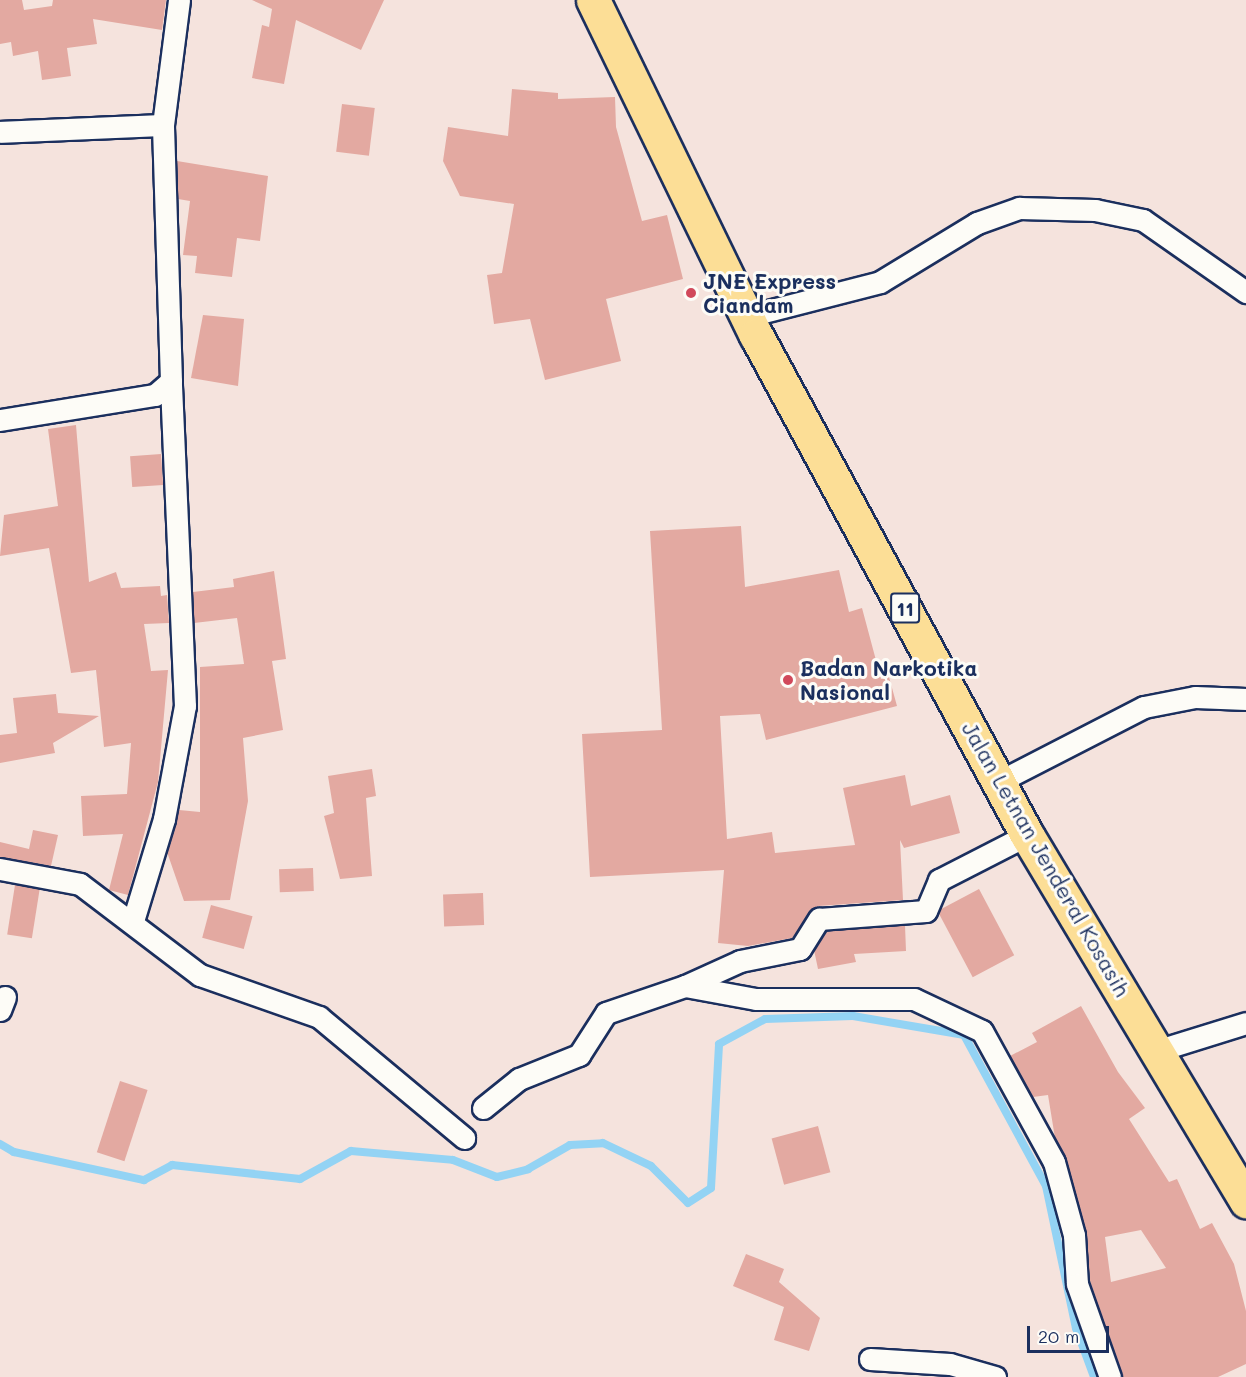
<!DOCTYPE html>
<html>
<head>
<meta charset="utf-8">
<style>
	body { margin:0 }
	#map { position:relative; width:1246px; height:1377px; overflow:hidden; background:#f5e3dd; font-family:Mali,sans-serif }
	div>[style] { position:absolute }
	.stream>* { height:8px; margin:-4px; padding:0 4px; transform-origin:4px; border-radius:4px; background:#93d3f4 }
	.building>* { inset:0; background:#e3a9a1; transform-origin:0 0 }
	.roads { filter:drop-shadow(2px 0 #1b2f5e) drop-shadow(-2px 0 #1b2f5e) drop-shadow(0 2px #1b2f5e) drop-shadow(0 -2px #1b2f5e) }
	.minor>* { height:21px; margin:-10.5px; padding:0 10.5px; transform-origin:10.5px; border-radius:10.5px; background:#fdfcf7 }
	.trunk>* { height:33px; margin:-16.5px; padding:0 16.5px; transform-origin:16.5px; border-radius:16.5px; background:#fcde96 }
	.dots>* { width:16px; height:16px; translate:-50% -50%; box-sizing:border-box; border:3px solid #fdfcf7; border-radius:50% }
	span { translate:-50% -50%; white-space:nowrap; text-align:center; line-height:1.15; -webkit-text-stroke:6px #fdfcf7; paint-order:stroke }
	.shield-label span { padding:2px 4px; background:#fdfcf7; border:2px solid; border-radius:4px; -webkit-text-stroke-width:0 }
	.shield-label { font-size:20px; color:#1b2f5e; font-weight:700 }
	.poi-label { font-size:21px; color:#1b2f5e; font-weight:700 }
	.left { translate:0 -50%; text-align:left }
	.street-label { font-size:21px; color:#1b2f5e }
	.scale { position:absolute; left:1027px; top:1326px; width:82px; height:27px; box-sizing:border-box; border:3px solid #1b2f5e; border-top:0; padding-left:8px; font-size:18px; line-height:21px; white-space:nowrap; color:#1b2f5e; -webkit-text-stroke:4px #fdfcf7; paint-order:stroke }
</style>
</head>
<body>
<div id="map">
	<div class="stream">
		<div style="left:0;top:1144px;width:16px;rotate:30deg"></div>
		<div style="left:14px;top:1152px;width:133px;rotate:12.2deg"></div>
		<div style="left:144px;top:1180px;width:32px;rotate:-28deg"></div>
		<div style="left:172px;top:1165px;width:129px;rotate:6.2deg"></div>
		<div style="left:300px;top:1179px;width:58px;rotate:-28.8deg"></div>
		<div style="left:351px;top:1151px;width:102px;rotate:5deg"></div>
		<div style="left:453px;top:1160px;width:47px;rotate:21.1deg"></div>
		<div style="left:497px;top:1177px;width:32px;rotate:-14deg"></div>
		<div style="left:528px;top:1169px;width:48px;rotate:-29.7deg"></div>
		<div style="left:570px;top:1145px;width:33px;rotate:-3deg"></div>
		<div style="left:603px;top:1143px;width:53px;rotate:25.6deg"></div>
		<div style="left:651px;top:1166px;width:52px;rotate:45deg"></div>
		<div style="left:688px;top:1203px;width:27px;rotate:-33deg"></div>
		<div style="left:711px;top:1188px;width:144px;rotate:-86.8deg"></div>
		<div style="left:719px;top:1044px;width:52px;rotate:-28.5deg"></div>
		<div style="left:765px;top:1019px;width:88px;rotate:-2deg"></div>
		<div style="left:853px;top:1016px;width:113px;rotate:9.7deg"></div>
		<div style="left:964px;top:1035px;width:172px;rotate:61.5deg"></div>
		<div style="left:1046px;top:1186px;width:145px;rotate:78.1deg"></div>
		<div style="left:1076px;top:1328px;width:52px;rotate:69.8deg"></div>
	</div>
	<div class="building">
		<div style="clip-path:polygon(0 0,22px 0,24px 10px,52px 6px,53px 0,166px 0,162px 30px,93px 19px,97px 44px,67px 48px,71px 76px,42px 80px,38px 51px,13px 56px,11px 42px,0 44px)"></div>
		<div style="clip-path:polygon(252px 0,384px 0,361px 50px,296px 20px,284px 84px,252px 78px,262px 25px,269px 27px,272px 9px)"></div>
		<div style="clip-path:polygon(512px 89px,558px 93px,558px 99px,615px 97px,616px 127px,642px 221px,667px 215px,683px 279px,606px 299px,621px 361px,545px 380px,530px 319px,494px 324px,487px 275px,502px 273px,514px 204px,460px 196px,443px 161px,448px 127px,508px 136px)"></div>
		<div style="left:342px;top:104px;width:33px;height:48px;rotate:7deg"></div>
		<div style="clip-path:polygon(177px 161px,268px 176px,260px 241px,237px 238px,232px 277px,195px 273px,197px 256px,183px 255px,190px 201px,178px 199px)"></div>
		<div style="clip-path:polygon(203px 315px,244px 319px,238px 386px,191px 378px)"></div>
		<div style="clip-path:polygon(76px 425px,89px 582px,116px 572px,121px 588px,160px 586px,161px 596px,167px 595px,169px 623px,144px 624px,151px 671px,168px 670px,158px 782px,128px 895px,109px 890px,123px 834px,83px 836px,81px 796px,127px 794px,131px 743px,104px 747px,96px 670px,71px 673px,49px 548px,0 556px,4px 515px,58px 506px,48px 429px)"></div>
		<div style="left:161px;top:454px;width:31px;height:31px;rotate:86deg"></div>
		<div style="clip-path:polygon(741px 526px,745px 587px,839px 570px,849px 612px,862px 608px,881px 679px,889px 677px,897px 706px,766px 740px,760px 714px,720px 716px,727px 839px,772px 832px,775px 853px,855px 845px,843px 788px,905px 775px,911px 806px,950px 795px,960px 833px,904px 848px,900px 840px,903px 900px,818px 906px,792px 938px,748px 946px,718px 943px,724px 870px,590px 877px,582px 734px,662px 730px,650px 531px)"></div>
		<div style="clip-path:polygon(274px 571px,286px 659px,272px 661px,283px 730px,243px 738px,248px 801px,230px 900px,184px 901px,167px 852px,179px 810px,200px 812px,200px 667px,244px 664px,237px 618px,194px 623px,193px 592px,234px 587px,233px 579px)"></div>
		<div style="clip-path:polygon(56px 694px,58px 713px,99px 716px,53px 743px,55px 753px,0 763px,0 735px,17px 733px,13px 698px)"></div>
		<div style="clip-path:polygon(372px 769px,376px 796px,366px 798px,372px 876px,340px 879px,324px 816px,334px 813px,328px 776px)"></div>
		<div style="clip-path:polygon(33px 830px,58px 835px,51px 866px,0 857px,0 842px,29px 849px)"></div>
		<div style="left:313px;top:868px;width:23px;height:34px;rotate:88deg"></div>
		<div style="left:15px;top:885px;width:25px;height:50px;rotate:9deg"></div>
		<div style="left:979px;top:889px;width:75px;height:47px;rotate:62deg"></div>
		<div style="left:483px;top:893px;width:32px;height:40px;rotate:88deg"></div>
		<div style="left:211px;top:905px;width:43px;height:34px;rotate:15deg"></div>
		<div style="clip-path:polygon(905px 925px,906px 951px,854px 954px,856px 962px,818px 969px,814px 950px,826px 931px)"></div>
		<div style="clip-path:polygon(evenodd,1081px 1006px,1118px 1072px,1145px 1108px,1129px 1119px,1169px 1182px,1177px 1179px,1200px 1229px,1212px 1223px,1234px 1264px,1246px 1311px,1246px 1364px,1218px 1377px,1122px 1377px,1090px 1281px,1086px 1232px,1055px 1138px,1048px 1095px,1033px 1097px,1010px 1056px,1037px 1042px,1032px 1033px,1081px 1006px,1141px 1230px,1166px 1268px,1111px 1282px,1105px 1237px,1141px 1230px)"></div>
		<div style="left:120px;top:1081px;width:29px;height:75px;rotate:18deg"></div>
		<div style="left:818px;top:1126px;width:48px;height:48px;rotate:75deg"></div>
		<div style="clip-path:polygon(746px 1254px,784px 1269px,779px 1282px,820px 1318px,809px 1351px,774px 1340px,784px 1307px,733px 1286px)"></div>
	</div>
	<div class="roads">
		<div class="minor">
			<div style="left:0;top:132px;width:163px;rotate:-2.5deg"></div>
			<div style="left:748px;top:316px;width:136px;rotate:-14.4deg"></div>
			<div style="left:880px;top:282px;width:114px;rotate:-31.3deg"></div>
			<div style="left:977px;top:223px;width:45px;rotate:-19.7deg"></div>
			<div style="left:1019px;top:208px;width:76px;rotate:1.5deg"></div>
			<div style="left:1095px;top:210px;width:49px;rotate:11.8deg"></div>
			<div style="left:1143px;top:220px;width:126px;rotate:35deg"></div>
			<div style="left:0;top:420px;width:157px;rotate:-9.2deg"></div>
			<div style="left:155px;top:395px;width:21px;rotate:-41deg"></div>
			<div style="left:171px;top:381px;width:256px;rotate:-91.8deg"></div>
			<div style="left:163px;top:125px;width:126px;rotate:-82.7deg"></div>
			<div style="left:1000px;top:781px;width:162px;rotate:-27.2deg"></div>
			<div style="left:1144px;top:707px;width:52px;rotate:-11.1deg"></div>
			<div style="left:1195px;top:697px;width:51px;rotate:2.2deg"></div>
			<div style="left:0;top:869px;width:81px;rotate:10.6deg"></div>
			<div style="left:80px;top:884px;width:151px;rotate:37.2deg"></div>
			<div style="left:200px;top:975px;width:126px;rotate:19.4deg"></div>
			<div style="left:319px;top:1017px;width:189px;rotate:39.8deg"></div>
			<div style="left:133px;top:921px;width:107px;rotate:-73.1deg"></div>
			<div style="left:164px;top:819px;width:115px;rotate:-79.5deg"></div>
			<div style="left:185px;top:706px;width:325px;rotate:-92.5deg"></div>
			<div style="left:685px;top:986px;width:60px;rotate:-24.4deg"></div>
			<div style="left:740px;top:961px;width:61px;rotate:-11.3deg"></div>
			<div style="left:800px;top:949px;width:36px;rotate:-58deg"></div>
			<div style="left:819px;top:919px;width:107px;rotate:-4.3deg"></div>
			<div style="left:926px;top:911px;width:34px;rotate:-67deg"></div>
			<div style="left:939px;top:880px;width:99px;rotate:-27.1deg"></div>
			<div style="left:0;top:1010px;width:14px;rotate:-69deg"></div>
			<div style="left:1156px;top:1051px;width:94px;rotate:-17.3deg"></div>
			<div style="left:483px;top:1108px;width:46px;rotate:-38.9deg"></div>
			<div style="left:519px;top:1079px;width:65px;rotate:-21.8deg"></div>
			<div style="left:579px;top:1055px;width:50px;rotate:-57.3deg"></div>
			<div style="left:606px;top:1013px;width:83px;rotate:-18.9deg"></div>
			<div style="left:685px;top:986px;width:72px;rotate:10.4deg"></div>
			<div style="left:756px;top:999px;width:158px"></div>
			<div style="left:914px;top:999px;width:75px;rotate:25.2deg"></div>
			<div style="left:982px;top:1031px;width:149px;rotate:61.2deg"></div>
			<div style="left:1054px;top:1162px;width:76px;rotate:74.7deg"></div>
			<div style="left:1074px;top:1235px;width:49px;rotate:86.5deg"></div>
			<div style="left:1077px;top:1284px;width:99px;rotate:70.5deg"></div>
			<div style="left:870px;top:1359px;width:80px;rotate:3.6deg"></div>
			<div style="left:950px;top:1364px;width:47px;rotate:16.1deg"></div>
		</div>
		<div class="trunk">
			<div style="left:593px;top:0;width:373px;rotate:64.1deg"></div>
			<div style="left:756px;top:335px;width:569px;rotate:61.54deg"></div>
			<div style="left:1027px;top:835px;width:427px;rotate:59.1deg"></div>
		</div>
	</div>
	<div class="dots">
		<div style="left:691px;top:293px;background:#d1495b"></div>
		<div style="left:788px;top:680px;background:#d1495b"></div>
	</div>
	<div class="shield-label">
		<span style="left:905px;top:608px">11</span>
	</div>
	<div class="poi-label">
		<span class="left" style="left:703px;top:293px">JNE Express<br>Ciandam</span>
		<span class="left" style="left:800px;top:680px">Badan Narkotika<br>Nasional</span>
	</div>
	<div class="street-label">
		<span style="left:1046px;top:859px;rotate:60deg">Jalan Letnan Jenderal Kosasih</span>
	</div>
	<div class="scale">20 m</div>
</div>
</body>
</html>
